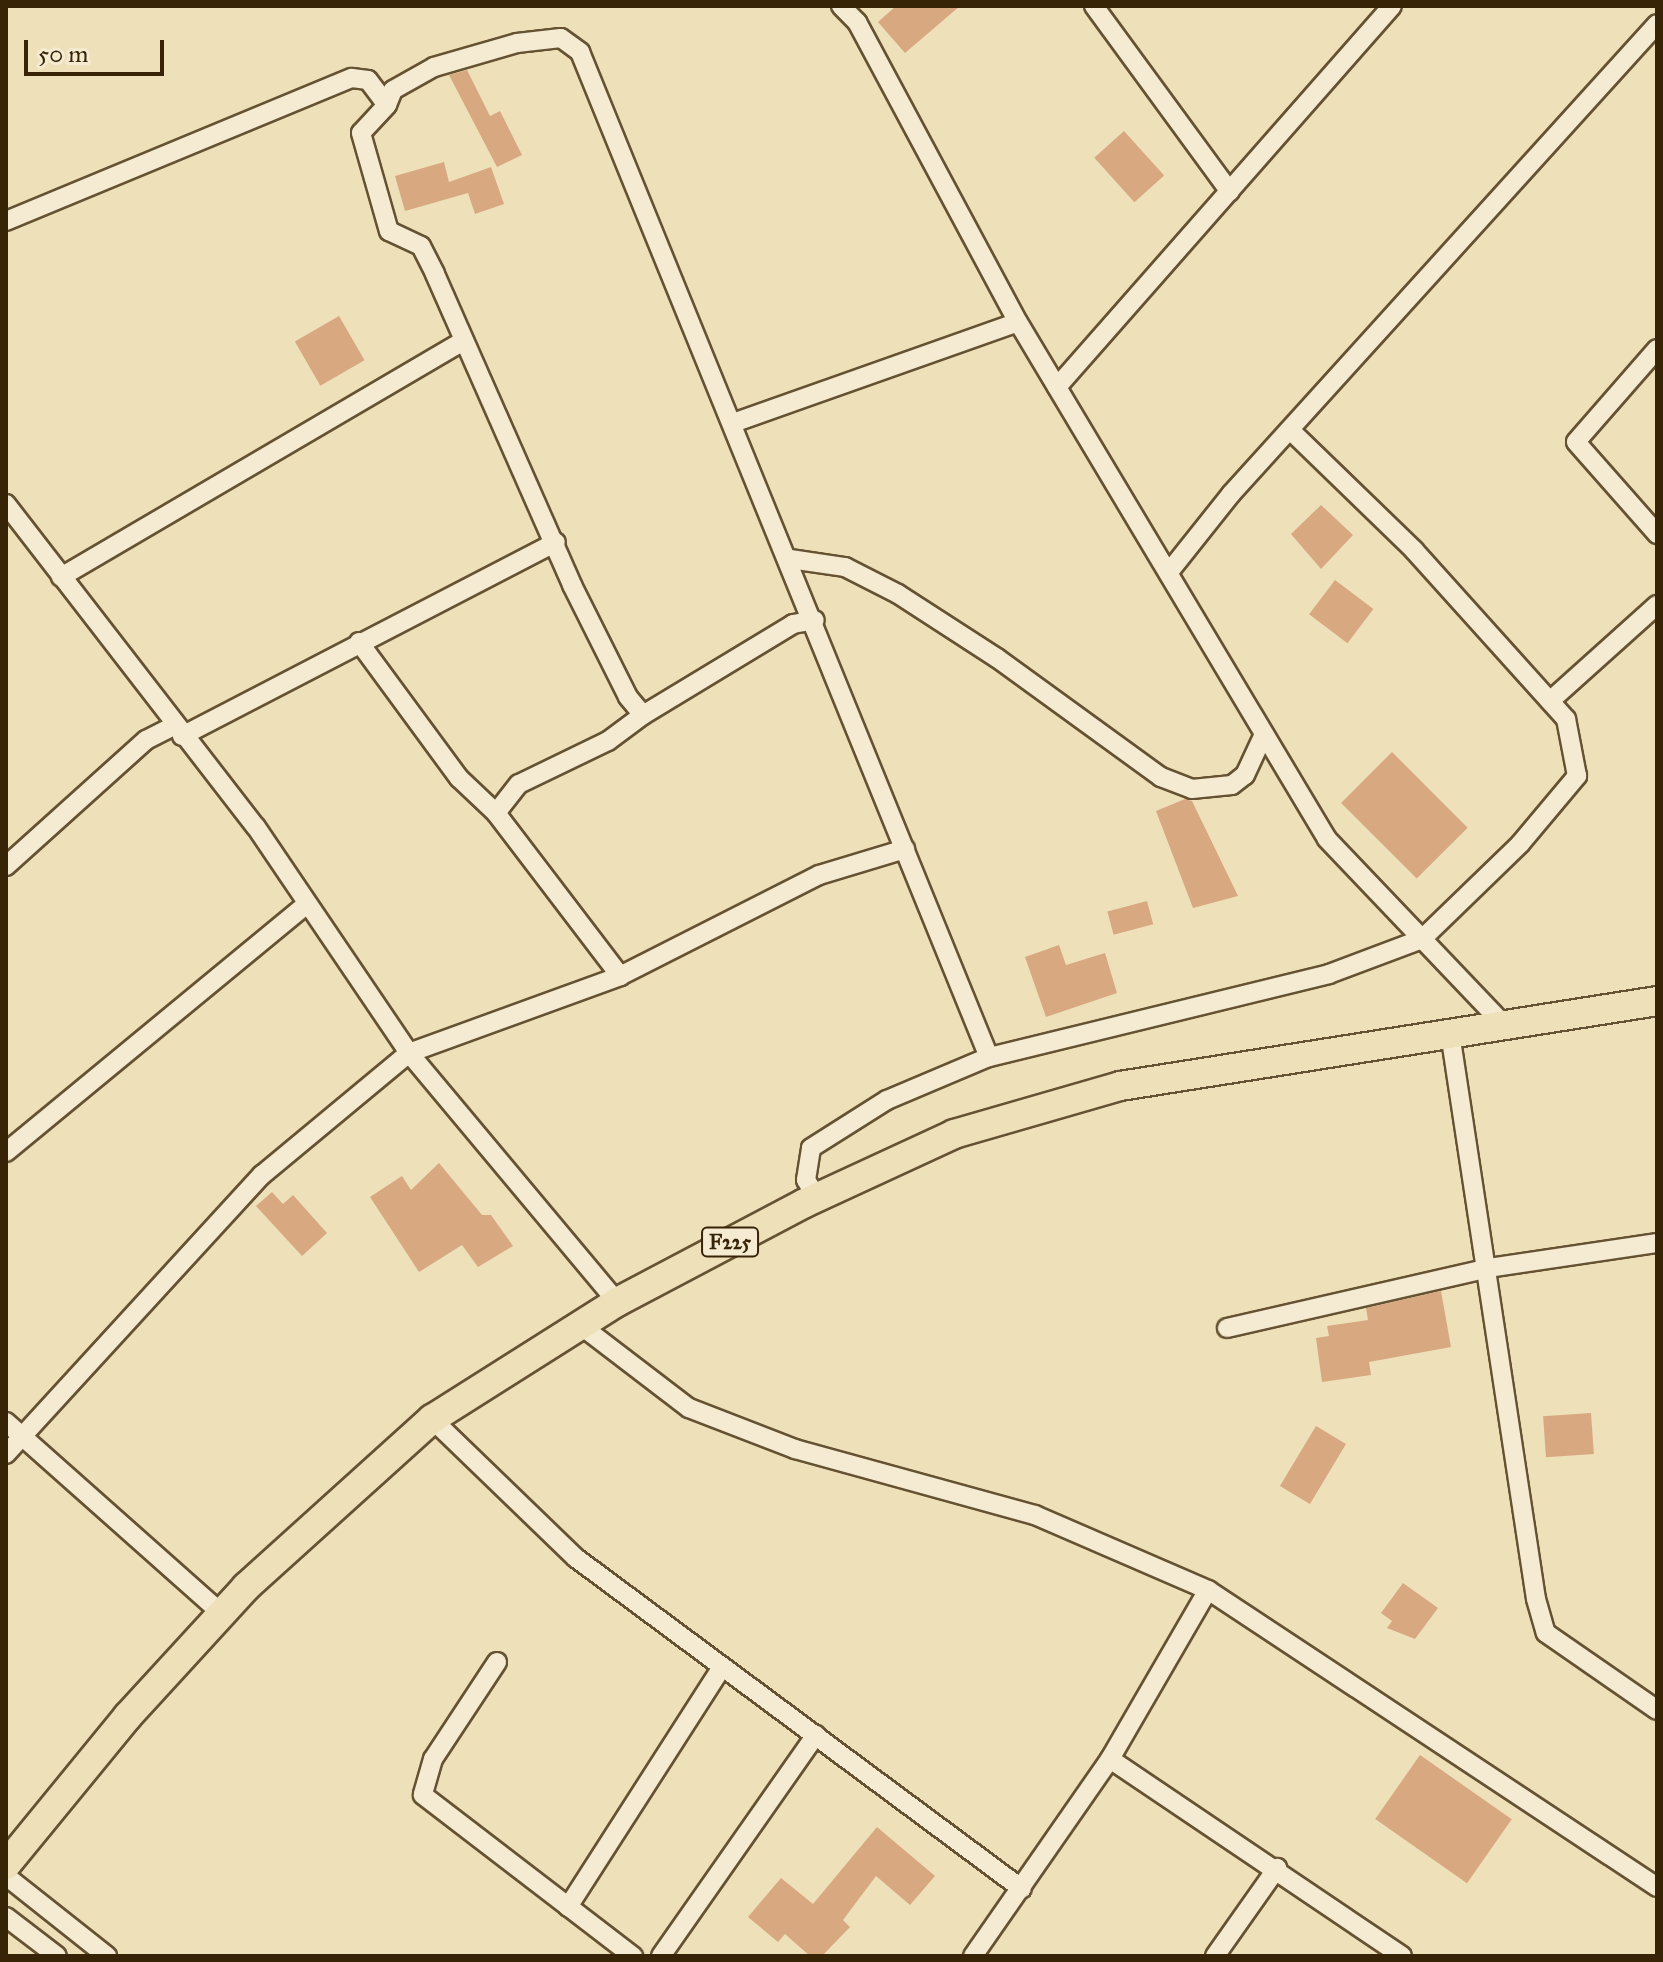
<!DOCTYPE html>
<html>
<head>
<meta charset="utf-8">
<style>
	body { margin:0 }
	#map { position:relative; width:1663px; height:1962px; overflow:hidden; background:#eee0b9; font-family:"IM FELL Great Primer",serif }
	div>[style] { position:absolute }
	.building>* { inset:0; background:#d8a881; transform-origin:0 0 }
	.roads { filter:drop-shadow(2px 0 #655232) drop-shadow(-2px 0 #655232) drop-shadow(0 2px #655232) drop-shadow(0 -2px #655232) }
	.minor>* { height:18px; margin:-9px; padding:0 9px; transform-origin:9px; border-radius:9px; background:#f4ebd2 }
	.primary>* { height:28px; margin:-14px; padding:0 14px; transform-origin:14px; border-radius:14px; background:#eee0b9 }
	span { translate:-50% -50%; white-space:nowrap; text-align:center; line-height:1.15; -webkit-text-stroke:6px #f4ebd2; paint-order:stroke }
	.shield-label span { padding:2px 6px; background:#f4ebd2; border:2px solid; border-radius:6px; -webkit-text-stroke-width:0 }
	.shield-label { font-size:20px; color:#372305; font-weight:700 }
	.frame { position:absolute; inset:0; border:8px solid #372305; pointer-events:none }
	.scale { position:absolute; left:24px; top:40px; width:140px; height:36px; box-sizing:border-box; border:4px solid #372305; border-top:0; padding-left:10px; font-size:24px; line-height:28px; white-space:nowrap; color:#372305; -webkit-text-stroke:6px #f4ebd2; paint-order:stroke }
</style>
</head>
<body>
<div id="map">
	<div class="building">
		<div style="clip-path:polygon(896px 6px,960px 6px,905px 53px,878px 22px)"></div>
		<div style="clip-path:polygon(467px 70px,490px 116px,500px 111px,522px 155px,497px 167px,449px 75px)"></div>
		<div style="left:1124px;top:131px;width:60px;height:40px;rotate:48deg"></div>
		<div style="clip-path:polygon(444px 162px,449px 182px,491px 167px,504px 204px,475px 214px,468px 193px,405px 211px,395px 176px)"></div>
		<div style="left:339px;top:316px;width:51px;height:51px;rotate:60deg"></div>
		<div style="clip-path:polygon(1321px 505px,1353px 535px,1321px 569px,1291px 534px)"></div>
		<div style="left:1335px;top:580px;width:48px;height:43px;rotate:37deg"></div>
		<div style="left:1392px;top:752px;width:107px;height:72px;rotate:45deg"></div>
		<div style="clip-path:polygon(1185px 799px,1192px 801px,1238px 896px,1193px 908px,1156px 811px)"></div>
		<div style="left:1147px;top:901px;width:24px;height:41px;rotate:75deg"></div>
		<div style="clip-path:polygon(1059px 945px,1066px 965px,1105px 953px,1117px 993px,1046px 1017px,1025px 957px)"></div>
		<div style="clip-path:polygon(439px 1163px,482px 1215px,491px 1215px,513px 1246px,478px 1267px,462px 1245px,419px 1272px,370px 1197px,402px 1176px,411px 1190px)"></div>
		<div style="clip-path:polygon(272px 1192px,283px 1204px,293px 1195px,327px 1233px,302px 1256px,256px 1206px)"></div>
		<div style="clip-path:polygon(1441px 1291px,1451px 1347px,1369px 1362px,1371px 1375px,1322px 1382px,1316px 1338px,1329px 1336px,1327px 1326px,1368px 1320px,1366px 1308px)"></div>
		<div style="left:1591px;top:1413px;width:41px;height:48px;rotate:86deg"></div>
		<div style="left:1316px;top:1426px;width:35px;height:70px;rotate:31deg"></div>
		<div style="clip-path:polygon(1403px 1583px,1438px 1608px,1415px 1639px,1387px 1628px,1392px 1621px,1381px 1613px)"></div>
		<div style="left:1420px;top:1755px;width:112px;height:78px;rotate:35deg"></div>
		<div style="clip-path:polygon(877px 1827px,935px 1876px,910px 1905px,876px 1876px,843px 1920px,850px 1927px,822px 1956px,810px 1956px,785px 1934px,778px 1942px,748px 1917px,781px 1878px,813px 1904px)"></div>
	</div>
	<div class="roads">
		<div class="minor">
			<div style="left:841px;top:6px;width:23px;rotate:45deg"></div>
			<div style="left:857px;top:22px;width:340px;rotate:61.8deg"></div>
			<div style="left:1018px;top:322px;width:602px;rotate:59.13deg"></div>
			<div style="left:1327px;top:839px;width:260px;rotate:46.4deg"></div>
			<div style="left:1094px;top:6px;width:230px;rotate:53.8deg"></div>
			<div style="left:387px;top:105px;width:16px;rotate:-68deg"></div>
			<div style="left:393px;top:90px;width:47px;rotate:-29.3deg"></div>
			<div style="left:434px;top:67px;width:86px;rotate:-16.1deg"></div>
			<div style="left:517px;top:43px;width:44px;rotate:-6.5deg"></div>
			<div style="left:561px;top:38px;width:24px;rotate:36deg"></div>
			<div style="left:580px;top:52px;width:1085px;rotate:67.86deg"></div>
			<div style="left:6px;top:221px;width:374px;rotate:-22.5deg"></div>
			<div style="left:352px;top:78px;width:16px;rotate:7deg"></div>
			<div style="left:368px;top:80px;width:31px;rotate:53deg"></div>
			<div style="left:387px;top:105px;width:38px;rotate:133deg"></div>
			<div style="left:361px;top:133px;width:102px;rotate:74.1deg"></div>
			<div style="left:389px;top:231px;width:35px;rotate:25deg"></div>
			<div style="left:421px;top:246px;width:31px;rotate:63deg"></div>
			<div style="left:435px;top:274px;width:340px;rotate:66.2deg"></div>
			<div style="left:572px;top:585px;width:125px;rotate:63.4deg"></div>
			<div style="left:628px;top:697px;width:23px;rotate:50deg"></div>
			<div style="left:643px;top:715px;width:175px;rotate:-31.2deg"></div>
			<div style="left:793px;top:624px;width:22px;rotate:-10deg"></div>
			<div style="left:1657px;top:349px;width:123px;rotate:131.1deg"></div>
			<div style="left:1576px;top:442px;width:123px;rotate:48.6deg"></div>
			<div style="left:1057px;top:387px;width:507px;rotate:-48.68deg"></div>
			<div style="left:733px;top:423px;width:302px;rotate:-19.5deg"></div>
			<div style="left:6px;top:504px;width:408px;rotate:52.3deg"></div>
			<div style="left:256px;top:827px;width:273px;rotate:55.9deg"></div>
			<div style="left:409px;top:1053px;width:324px;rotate:50.1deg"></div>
			<div style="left:790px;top:559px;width:56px;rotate:8.3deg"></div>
			<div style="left:845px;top:567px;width:59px;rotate:27deg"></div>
			<div style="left:898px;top:594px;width:118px;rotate:32.9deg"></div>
			<div style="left:997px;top:658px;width:203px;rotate:36deg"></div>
			<div style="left:1161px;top:777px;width:33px;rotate:21deg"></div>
			<div style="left:1192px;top:789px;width:40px;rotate:-5.7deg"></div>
			<div style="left:1232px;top:785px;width:16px;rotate:-38deg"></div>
			<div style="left:1245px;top:775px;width:45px;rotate:-65.1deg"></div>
			<div style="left:1169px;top:572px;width:100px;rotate:-51.5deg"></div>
			<div style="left:1231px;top:494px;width:634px;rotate:-47.81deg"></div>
			<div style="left:61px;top:577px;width:467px;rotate:-30.4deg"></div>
			<div style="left:359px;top:642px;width:169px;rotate:53.7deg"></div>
			<div style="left:459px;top:778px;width:51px;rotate:43.4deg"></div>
			<div style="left:496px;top:813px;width:205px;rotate:52.7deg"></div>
			<div style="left:1550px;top:701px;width:144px;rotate:-41.9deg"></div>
			<div style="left:182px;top:736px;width:421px;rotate:-27.4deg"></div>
			<div style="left:496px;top:813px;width:37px;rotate:-52deg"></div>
			<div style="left:519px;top:784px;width:99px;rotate:-25.8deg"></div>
			<div style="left:608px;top:741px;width:44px;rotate:-36.6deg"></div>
			<div style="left:6px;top:866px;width:188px;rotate:-42deg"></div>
			<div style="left:146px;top:740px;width:31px;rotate:-27deg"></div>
			<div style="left:1450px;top:1033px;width:572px;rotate:81.36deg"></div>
			<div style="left:1536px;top:1599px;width:35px;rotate:74deg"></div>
			<div style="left:1546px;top:1633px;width:135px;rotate:34.7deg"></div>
			<div style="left:6px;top:1152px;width:390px;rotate:-39.5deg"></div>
			<div style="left:816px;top:1197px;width:20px;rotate:-120deg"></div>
			<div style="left:806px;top:1180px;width:32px;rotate:-81deg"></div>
			<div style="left:811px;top:1148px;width:90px;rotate:-32.3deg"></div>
			<div style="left:887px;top:1100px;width:111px;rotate:-22.9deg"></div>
			<div style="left:989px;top:1057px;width:350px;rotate:-13.7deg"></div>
			<div style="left:1329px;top:974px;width:99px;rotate:-20.6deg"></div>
			<div style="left:1422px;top:939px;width:136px;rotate:-44.1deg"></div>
			<div style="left:1520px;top:844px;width:89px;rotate:-50deg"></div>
			<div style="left:1577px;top:776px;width:58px;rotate:-100.9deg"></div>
			<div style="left:1566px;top:719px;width:227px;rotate:-132deg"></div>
			<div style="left:1414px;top:550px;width:173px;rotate:-135.9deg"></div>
			<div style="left:579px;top:1324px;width:138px;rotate:37.4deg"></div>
			<div style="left:689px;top:1408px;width:114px;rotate:21.1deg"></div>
			<div style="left:795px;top:1449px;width:249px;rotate:15.4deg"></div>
			<div style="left:1035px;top:1515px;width:189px;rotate:23.4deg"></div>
			<div style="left:1208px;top:1590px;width:538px;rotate:33.48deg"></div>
			<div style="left:1227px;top:1328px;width:268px;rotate:-12.9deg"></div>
			<div style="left:1488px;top:1268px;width:171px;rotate:-8.4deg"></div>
			<div style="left:432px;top:1419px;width:200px;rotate:44deg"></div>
			<div style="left:576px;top:1558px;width:555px;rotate:36.58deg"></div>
			<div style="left:6px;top:1422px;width:288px;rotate:41.6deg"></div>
			<div style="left:6px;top:1454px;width:379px;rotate:-47.5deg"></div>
			<div style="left:262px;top:1175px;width:191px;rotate:-39.7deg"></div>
			<div style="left:409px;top:1053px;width:225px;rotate:-20deg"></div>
			<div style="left:620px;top:976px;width:223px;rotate:-26.9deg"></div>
			<div style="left:819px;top:875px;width:90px;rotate:-16.8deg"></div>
			<div style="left:497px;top:1662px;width:116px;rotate:123.4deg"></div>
			<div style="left:433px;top:1759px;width:37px;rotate:106deg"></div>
			<div style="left:423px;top:1795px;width:265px;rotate:37.5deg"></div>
			<div style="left:1110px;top:1759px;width:352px;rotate:34deg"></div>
			<div style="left:6px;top:1876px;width:129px;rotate:38.4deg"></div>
			<div style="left:568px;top:1907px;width:282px;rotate:-57.3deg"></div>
			<div style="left:6px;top:1917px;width:64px;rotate:37.4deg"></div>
			<div style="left:661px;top:1956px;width:270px;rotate:-55deg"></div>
			<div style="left:973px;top:1956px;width:240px;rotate:-55.2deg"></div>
			<div style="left:1110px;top:1759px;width:195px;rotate:-59.9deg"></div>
			<div style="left:1215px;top:1956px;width:108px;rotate:-54.8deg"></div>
		</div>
		<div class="primary">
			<div style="left:6px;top:1865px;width:193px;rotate:-50.7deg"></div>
			<div style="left:128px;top:1716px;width:175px;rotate:-47.5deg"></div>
			<div style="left:246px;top:1587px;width:251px;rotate:-42.1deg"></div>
			<div style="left:432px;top:1419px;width:219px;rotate:-32.3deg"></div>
			<div style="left:617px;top:1302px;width:212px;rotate:-27.8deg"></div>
			<div style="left:805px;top:1203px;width:164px;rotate:-24.8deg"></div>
			<div style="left:954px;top:1134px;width:173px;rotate:-16.1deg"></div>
			<div style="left:1120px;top:1086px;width:544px;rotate:-8.99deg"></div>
		</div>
	</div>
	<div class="shield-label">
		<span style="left:730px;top:1242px">F225</span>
	</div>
	<div class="frame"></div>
	<div class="scale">50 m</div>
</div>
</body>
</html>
